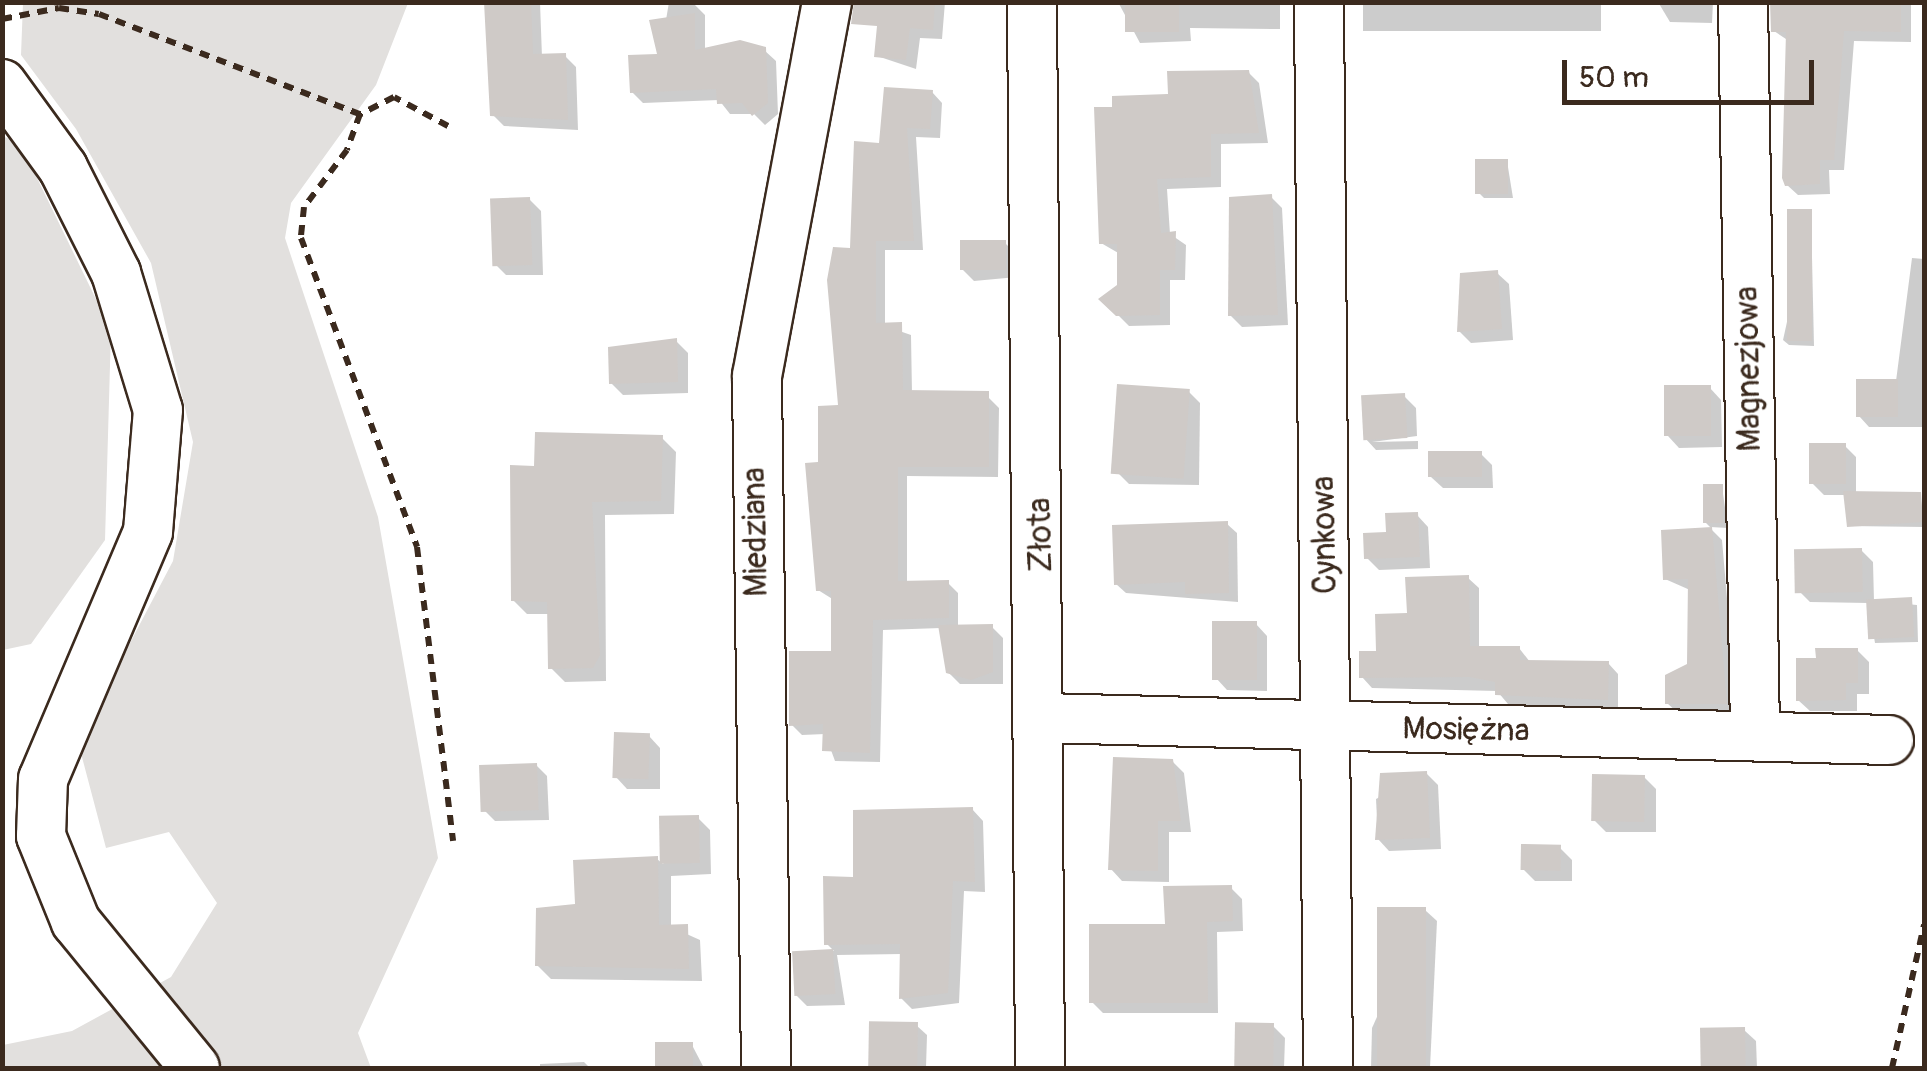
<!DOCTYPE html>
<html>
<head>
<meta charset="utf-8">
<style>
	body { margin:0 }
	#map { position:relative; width:1927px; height:1071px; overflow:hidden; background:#fff; font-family:Pangolin,sans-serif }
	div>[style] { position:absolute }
	.green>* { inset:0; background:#e2e0de }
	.shadow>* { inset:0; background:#0003; transform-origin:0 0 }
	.building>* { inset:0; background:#cfcac7; transform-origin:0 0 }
	.path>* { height:6px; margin-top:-3px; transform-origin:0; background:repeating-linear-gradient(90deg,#3b2a1e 0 10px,transparent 0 18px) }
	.roads { filter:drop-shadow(2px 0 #3b2a1e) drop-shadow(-2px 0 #3b2a1e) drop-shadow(0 2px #3b2a1e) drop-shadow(0 -2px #3b2a1e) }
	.minor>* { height:48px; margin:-24px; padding:0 24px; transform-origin:24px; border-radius:24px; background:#fff }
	span { translate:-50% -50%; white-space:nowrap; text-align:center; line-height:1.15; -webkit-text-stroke:10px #fff; paint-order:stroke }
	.street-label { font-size:32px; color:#3b2a1e }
	.frame { position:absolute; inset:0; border:5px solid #3b2a1e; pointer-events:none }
	.scale { position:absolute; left:1562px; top:60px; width:252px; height:45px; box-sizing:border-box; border:5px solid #3b2a1e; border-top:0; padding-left:12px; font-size:30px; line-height:35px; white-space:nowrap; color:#3b2a1e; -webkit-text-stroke:8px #fff; paint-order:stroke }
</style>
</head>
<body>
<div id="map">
	<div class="green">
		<div style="clip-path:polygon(23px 3px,408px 3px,376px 85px,291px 203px,285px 238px,378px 517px,438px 858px,358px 1033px,371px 1068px,3px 1068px,3px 1045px,72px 1031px,171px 977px,217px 903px,169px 832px,106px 848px,78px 742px,173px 561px,193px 442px,151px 263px,76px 129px,21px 55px)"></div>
		<div style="clip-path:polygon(2px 136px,20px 143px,111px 330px,105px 540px,31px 644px,3px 650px)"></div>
	</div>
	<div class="shadow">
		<div style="clip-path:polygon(487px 2px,540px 2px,542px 57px,565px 56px,576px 67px,578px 130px,504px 126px,493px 115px)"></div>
		<div style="clip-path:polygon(669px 2px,693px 3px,705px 15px,705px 50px,764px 50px,776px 61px,778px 114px,765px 125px,754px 114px,730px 114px,719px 100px,643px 103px,632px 92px,660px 56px)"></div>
		<div style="clip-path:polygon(892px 2px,945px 2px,942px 39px,920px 38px,916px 69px,877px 56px)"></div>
		<div style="clip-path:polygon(1118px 2px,1280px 2px,1280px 29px,1190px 28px,1191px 41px,1140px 43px)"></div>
		<div style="left:1363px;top:2px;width:238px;height:29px"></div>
		<div style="clip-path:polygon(1658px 2px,1713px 2px,1712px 23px,1670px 22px)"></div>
		<div style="clip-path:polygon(1776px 2px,1911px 2px,1911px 42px,1854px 41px,1844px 170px,1829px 170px,1830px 194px,1798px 195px,1787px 185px,1789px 41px,1774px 31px)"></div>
		<div style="clip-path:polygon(1248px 72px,1259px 83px,1268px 143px,1221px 144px,1221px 187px,1167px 189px,1170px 234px,1186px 245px,1185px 280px,1170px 280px,1170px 325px,1129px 326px,1102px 299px,1120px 286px,1120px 254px,1101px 243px,1114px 109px)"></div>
		<div style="clip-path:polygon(932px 92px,942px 103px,940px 138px,916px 137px,923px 250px,885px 250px,885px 326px,911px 335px,912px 393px,988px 397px,999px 408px,998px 477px,907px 476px,907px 583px,948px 583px,958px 593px,958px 627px,992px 627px,1003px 638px,1003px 684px,960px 684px,948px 672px,941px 628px,883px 630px,880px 762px,835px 761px,825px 734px,802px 735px,792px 725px,834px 654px,834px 600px,818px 590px,820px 465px,841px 408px,852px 250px,881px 146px)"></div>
		<div style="clip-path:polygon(1507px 161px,1513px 198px,1484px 198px,1479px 193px)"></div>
		<div style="clip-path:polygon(1271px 197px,1282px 208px,1288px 325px,1242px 327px,1230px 315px)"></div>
		<div style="clip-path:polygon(529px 199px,541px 211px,543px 275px,506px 275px,495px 264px)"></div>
		<div style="clip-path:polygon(1811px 212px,1814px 346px,1789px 345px,1783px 340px)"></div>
		<div style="clip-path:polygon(1005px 243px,1017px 255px,1017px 277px,974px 281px,962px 269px)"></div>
		<div style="clip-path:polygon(1912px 258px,1924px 259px,1924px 427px,1869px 427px,1859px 416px,1896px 381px)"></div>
		<div style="clip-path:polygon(1497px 273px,1509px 284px,1513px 340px,1471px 343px,1459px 331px)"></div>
		<div style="clip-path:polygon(676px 341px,688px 353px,688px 393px,623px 395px,611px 383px)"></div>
		<div style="clip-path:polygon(1710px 388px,1721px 400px,1722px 447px,1679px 448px,1668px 436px)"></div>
		<div style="clip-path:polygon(1189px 392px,1200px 403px,1199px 485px,1129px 484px,1118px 473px)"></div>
		<div style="clip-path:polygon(1404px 396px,1416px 408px,1417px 436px,1372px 442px,1418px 441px,1418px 449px,1376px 450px,1365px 438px)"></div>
		<div style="clip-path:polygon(662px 438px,676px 452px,674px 514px,605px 515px,606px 681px,565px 682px,551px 668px,550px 614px,527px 614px,513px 600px,537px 468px)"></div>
		<div style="clip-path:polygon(1845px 446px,1856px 457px,1856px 493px,1920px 494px,1924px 527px,1849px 526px,1846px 495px,1824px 495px,1812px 483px)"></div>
		<div style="clip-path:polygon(1481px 454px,1492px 465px,1493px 488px,1443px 488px,1431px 477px)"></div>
		<div style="clip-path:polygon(1722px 487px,1728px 528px,1710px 527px,1705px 522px)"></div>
		<div style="clip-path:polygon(1417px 515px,1428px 527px,1430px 568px,1379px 570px,1367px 558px)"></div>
		<div style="clip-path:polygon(1227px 524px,1237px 533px,1238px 602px,1126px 593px,1116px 584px)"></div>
		<div style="clip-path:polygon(1711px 529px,1722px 540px,1737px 714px,1679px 714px,1667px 703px,1690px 666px,1690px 590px,1665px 579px)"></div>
		<div style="clip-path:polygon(1861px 550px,1873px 562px,1874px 601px,1917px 605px,1918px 642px,1875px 643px,1868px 603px,1810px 602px,1798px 590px)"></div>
		<div style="clip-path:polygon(1468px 578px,1479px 588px,1479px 648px,1519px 648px,1530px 662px,1608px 663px,1618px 674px,1618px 709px,1508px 704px,1497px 691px,1372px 688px,1362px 677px,1409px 616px)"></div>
		<div style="clip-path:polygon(1256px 624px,1267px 636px,1267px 691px,1227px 690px,1216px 678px)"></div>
		<div style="clip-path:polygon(1857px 650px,1869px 662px,1869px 694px,1857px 694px,1857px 711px,1810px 711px,1798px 700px,1818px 661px)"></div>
		<div style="clip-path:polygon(649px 736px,660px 748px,660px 789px,627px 789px,616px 777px)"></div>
		<div style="clip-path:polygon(1172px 761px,1184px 773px,1191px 832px,1169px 832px,1169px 882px,1122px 881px,1111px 869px)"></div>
		<div style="clip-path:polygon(536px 765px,547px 776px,549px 820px,495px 821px,484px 810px)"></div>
		<div style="clip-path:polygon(1426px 773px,1438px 785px,1441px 849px,1389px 851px,1378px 839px,1376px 799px)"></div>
		<div style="clip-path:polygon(1644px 777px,1656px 789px,1656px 832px,1606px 832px,1594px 820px)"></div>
		<div style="clip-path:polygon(972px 809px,983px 821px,985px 892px,964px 891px,959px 1003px,912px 1009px,901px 998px,902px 954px,837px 955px,845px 1005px,807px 1006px,795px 994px,794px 952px,834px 951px,827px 944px,856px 879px)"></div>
		<div style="clip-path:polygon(698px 818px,710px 830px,711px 874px,671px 876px,671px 927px,700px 940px,702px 981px,551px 979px,537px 965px,578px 906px,657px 859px,663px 864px)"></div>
		<div style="clip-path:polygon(1560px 848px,1572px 860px,1572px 881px,1535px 881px,1523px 869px)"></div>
		<div style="clip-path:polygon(1231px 888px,1242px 899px,1243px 931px,1217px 932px,1218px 1013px,1103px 1013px,1092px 1002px,1167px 926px)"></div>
		<div style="clip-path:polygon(1425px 910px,1437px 921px,1430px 1068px,1371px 1068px,1372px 1028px)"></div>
		<div style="clip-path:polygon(872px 1025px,916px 1025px,927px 1035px,926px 1068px,872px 1068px)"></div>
		<div style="clip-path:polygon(1238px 1026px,1273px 1026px,1285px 1038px,1284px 1068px,1238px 1068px)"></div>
		<div style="clip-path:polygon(1744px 1030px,1756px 1041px,1757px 1068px,1703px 1068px,1702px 1031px)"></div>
		<div style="clip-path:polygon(657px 1044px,692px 1045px,704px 1068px,657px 1068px)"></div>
		<div style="clip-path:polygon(584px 1062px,590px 1068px,540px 1068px,540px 1064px)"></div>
	</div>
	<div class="building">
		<div style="clip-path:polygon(484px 2px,531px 2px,533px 54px,566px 53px,568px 120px,490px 116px)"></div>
		<div style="clip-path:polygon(854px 2px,935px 2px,933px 30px,910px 28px,906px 60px,874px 57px,877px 26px,851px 24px)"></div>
		<div style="left:1125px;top:2px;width:54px;height:30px"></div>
		<div style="clip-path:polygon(1770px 2px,1901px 2px,1901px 32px,1844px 31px,1834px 160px,1820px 160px,1820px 184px,1785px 186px,1782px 178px,1786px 32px,1771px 32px)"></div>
		<div style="clip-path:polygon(695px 13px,695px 50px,740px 40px,766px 47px,768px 103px,752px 116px,742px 103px,717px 104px,716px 89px,630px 93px,628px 55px,657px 54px,649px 20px)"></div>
		<div style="clip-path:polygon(1249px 70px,1259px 133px,1211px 134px,1211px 177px,1157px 179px,1161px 233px,1176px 231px,1175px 270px,1160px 270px,1160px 315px,1116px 316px,1098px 299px,1117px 285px,1117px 244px,1099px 244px,1094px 107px,1112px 107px,1112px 96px,1168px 94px,1167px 71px)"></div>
		<div style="clip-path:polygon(884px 87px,933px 90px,930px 129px,907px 128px,914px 241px,876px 241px,876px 323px,902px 322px,903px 390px,989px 391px,989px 467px,898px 467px,898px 581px,949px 580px,949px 618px,873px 620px,870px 753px,822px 751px,823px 724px,789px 726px,789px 651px,831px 651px,831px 591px,816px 591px,805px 463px,818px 462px,818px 406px,838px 405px,827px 280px,833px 247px,850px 248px,854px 141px,879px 143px)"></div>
		<div style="left:1475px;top:159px;width:33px;height:35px"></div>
		<div style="clip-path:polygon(1272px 194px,1278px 315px,1228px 316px,1229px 197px)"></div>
		<div style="left:530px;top:197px;width:68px;height:40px;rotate:88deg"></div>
		<div style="left:1787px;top:209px;width:25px;height:132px"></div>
		<div style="left:960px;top:240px;width:46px;height:30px"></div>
		<div style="clip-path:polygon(1498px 270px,1502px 329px,1457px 332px,1460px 273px)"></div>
		<div style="clip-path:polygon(677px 338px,678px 382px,609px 384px,608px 347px)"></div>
		<div style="left:1898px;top:379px;width:38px;height:42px;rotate:90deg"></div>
		<div style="left:1117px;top:384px;width:73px;height:90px;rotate:4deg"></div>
		<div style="left:1711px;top:385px;width:51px;height:47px;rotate:90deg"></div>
		<div style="left:1405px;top:393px;width:45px;height:44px;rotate:87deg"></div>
		<div style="clip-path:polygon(535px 432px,663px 435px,661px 501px,592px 502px,600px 655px,593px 668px,548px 669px,547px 602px,511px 601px,510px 465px,534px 466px)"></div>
		<div style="left:1809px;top:443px;width:37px;height:41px"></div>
		<div style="left:1482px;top:451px;width:26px;height:54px;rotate:90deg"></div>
		<div style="left:1703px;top:484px;width:20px;height:39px"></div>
		<div style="clip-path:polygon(1843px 491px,1921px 492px,1923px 522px,1847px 527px)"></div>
		<div style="clip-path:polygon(1418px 512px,1420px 557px,1364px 559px,1363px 533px,1386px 532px,1385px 513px)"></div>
		<div style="clip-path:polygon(1228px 521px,1229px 593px,1185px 594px,1185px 582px,1114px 585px,1112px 525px)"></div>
		<div style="clip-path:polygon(1712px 527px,1727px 704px,1665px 704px,1665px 675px,1687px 664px,1688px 579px,1663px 580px,1661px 530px)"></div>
		<div style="left:1862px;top:548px;width:44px;height:68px;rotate:89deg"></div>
		<div style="clip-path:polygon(1469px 575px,1470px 646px,1520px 646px,1520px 660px,1609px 661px,1608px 700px,1495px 695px,1495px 682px,1470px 677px,1359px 678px,1359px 651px,1376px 651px,1375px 614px,1407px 613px,1405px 577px)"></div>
		<div style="left:1912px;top:597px;width:40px;height:46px;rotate:87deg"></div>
		<div style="left:1257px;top:621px;width:59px;height:45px;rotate:90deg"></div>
		<div style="clip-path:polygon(993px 624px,993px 672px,971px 680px,946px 673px,938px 625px)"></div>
		<div style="clip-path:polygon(1815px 648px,1858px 648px,1858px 683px,1846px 683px,1846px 700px,1796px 701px,1796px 658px,1816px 658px)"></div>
		<div style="left:614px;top:732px;width:36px;height:46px;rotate:2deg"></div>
		<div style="clip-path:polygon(1113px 757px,1173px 759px,1181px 821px,1158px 821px,1158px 871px,1108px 870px)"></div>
		<div style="left:537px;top:763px;width:47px;height:58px;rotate:88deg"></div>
		<div style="clip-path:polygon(1427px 771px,1430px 838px,1375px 840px,1380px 773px)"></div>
		<div style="left:1592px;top:774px;width:53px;height:47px;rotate:1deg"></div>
		<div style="clip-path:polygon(973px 807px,975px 882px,953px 881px,948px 993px,899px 999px,900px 944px,824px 945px,823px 876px,853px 877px,853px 810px)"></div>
		<div style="left:699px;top:815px;width:48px;height:40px;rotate:89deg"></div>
		<div style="left:1521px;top:844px;width:40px;height:26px;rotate:1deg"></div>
		<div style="clip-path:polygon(658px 856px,659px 925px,688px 924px,689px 969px,535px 966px,536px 908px,575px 904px,573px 860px)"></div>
		<div style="clip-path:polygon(1232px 885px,1233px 921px,1207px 922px,1208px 1003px,1089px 1003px,1089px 924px,1165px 924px,1163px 886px)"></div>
		<div style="left:1377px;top:907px;width:49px;height:161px"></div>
		<div style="left:833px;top:949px;width:45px;height:41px;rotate:87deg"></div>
		<div style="left:918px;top:1022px;width:46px;height:49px;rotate:91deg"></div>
		<div style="left:1274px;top:1023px;width:45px;height:39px;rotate:91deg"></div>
		<div style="left:1745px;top:1027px;width:41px;height:45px;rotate:89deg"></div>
		<div style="left:655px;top:1042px;width:38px;height:26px"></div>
	</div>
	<div class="path">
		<div style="left:2px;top:19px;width:58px;rotate:-10.9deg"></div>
		<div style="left:59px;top:8px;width:40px;rotate:8.5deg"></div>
		<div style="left:99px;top:14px;width:280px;rotate:21deg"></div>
		<div style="left:448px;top:126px;width:61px;rotate:-151.8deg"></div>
		<div style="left:394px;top:97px;width:38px;rotate:153deg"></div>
		<div style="left:360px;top:114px;width:38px;rotate:110deg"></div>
		<div style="left:347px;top:150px;width:71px;rotate:127deg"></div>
		<div style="left:304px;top:207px;width:31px;rotate:96deg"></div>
		<div style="left:301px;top:238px;width:330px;rotate:69.4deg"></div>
		<div style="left:417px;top:547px;width:296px;rotate:83deg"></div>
		<div style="left:1892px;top:1068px;width:147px;rotate:-77.4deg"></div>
	</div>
	<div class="roads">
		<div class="minor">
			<div style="left:1032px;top:2px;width:1066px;rotate:89.57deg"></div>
			<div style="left:1319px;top:2px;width:1066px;rotate:89.52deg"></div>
			<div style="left:1743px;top:2px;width:734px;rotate:89.06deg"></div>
			<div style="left:2px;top:84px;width:104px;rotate:54deg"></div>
			<div style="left:63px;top:168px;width:118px;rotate:63.2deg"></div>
			<div style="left:116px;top:273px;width:143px;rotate:73deg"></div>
			<div style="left:158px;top:410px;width:122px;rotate:94.7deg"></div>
			<div style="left:148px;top:532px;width:268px;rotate:113deg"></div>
			<div style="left:43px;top:779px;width:57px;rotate:92deg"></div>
			<div style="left:41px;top:836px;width:93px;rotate:67.9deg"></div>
			<div style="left:76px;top:922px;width:188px;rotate:50.8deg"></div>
			<div style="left:1043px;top:718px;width:846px;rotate:1.49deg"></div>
			<div style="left:766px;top:1068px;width:692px;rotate:-90.75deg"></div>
			<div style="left:757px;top:376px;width:380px;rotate:-79.4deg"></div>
		</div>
	</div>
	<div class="street-label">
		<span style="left:1749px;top:369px;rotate:-91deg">Magnezjowa</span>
		<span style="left:756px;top:532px;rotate:-91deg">Miedziana</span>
		<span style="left:1041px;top:535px;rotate:-91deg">Złota</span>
		<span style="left:1325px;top:535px;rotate:-91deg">Cynkowa</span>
		<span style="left:1466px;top:730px;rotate:1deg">Mosiężna</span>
	</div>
	<div class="frame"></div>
	<div class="scale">50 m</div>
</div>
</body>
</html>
